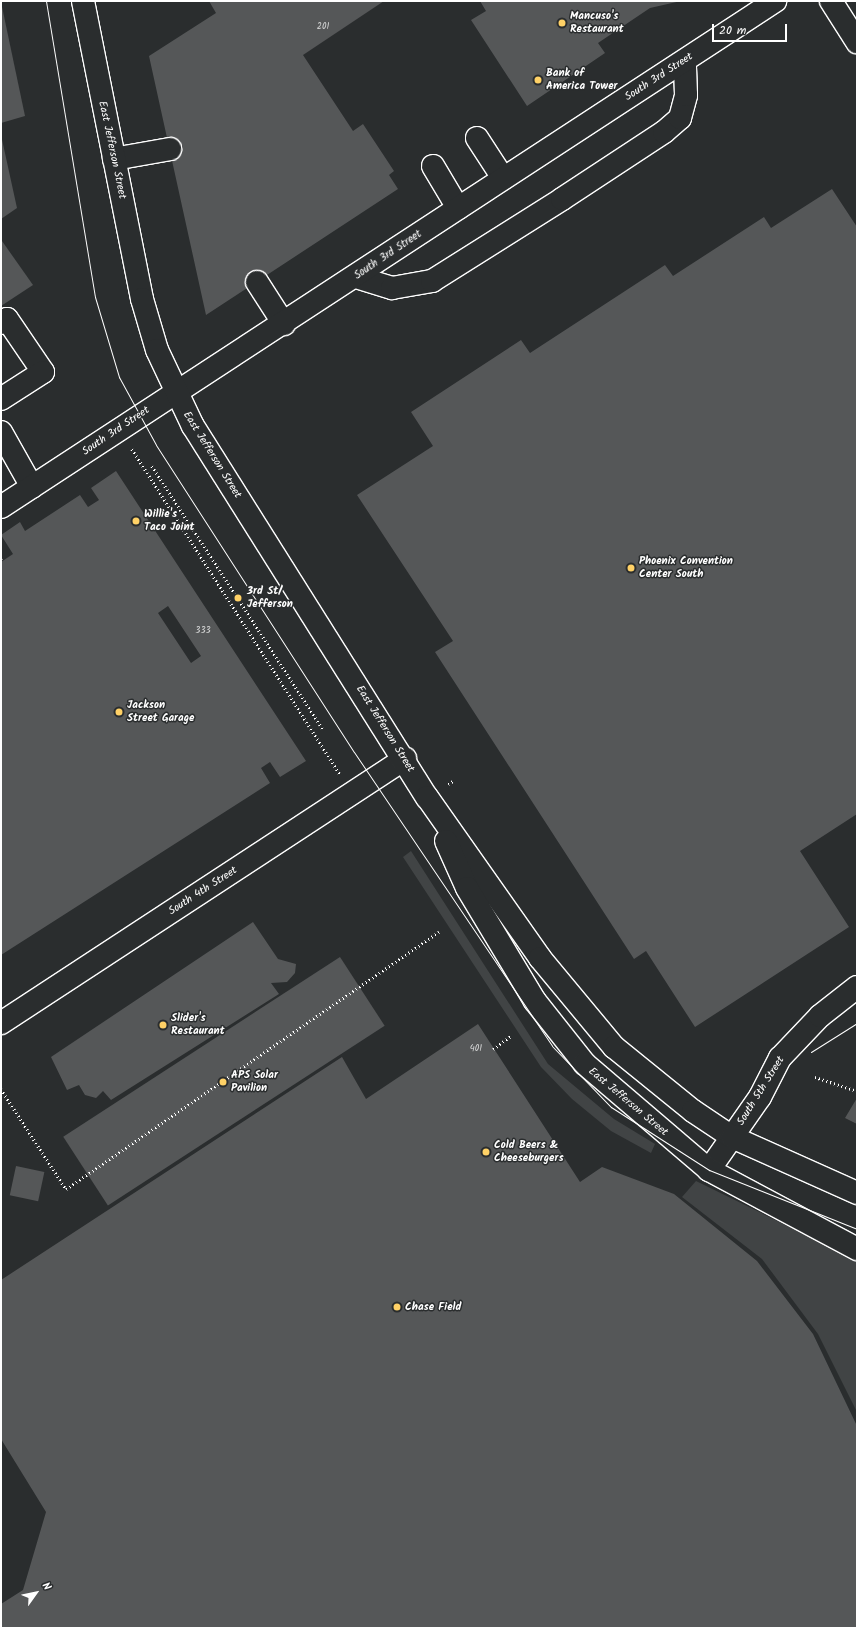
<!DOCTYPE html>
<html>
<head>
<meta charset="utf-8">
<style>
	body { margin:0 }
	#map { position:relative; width:858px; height:1629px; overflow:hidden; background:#2a2d2e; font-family:Kalam,sans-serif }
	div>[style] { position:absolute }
	.green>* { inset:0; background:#414445 }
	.building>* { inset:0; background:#555758; transform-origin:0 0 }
	.path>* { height:2.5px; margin-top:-1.25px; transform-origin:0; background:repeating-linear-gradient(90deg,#fff 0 1px,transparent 0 4px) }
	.roads { filter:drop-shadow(1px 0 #fff) drop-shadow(-1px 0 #fff) drop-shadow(0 1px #fff) drop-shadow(0 -1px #fff) }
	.minor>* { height:22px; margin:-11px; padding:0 11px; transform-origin:11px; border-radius:11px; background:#2a2d2e }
	.major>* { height:22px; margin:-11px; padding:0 11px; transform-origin:11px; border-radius:11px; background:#2a2d2e }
	.tram>* { height:1px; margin:-0.5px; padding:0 0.5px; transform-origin:0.5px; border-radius:0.5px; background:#fff }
	.dots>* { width:11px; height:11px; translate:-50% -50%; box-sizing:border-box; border:2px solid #2a2d2e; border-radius:50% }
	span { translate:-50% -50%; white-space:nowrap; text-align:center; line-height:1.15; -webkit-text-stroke:3px #2a2d2e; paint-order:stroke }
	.number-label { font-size:9px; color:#d4d5d5 }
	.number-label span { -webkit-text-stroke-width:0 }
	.poi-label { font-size:11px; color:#fff; font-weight:700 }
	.left { translate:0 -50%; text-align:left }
	.street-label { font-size:11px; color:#fff }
	.frame { position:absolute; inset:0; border:2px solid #fff; pointer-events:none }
	.north { position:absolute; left:16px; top:1573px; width:40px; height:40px; -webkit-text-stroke:3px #2a2d2e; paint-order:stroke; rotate:57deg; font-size:11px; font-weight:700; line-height:16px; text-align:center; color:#fff }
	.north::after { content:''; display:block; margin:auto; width:14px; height:18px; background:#fff; clip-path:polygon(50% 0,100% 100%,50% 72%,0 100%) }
	.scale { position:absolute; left:712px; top:24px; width:75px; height:18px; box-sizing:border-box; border:2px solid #fff; border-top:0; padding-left:5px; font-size:12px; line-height:14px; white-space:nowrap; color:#fff; -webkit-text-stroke:3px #2a2d2e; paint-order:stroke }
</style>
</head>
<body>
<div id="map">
	<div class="green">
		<div style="clip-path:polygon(411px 851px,548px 1064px,614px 1119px,655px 1144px,651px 1153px,611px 1131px,572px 1099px,541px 1067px,403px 857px)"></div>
		<div style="clip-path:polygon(696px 1181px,857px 1260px,857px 1412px,818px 1334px,762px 1259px,682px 1197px)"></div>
	</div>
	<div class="building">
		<div style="clip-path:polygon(209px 1px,384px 1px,303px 55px,353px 131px,363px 124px,394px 171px,389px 175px,398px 189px,206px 315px,149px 56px,216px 13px)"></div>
		<div style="clip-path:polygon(480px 1px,681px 1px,650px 8px,598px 43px,605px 53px,527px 106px,471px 20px,486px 11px)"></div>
		<div style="clip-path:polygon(1px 2px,25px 116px,1px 123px)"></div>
		<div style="clip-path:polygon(1px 135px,17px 208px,1px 219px)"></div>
		<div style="clip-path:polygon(832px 189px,857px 227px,857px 814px,800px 851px,849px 927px,695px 1027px,646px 951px,634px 959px,435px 652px,453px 641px,357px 495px,433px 446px,411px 412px,521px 340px,530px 353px,665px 265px,673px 276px,764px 217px,771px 228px)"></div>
		<div style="clip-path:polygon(2px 241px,33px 285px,1px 306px,1px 242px)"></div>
		<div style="clip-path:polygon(evenodd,116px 471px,306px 761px,280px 777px,270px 762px,261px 768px,270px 783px,1px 955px,1px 562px,13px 554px,1px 535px,20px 522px,25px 531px,80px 495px,88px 507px,99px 500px,91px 488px,116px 471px,168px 606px,201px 656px,191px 663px,158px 613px,168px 606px)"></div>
		<div style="clip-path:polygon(253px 922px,278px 959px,296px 964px,295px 973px,287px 982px,271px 983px,279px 994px,111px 1100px,103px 1091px,96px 1098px,85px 1095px,79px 1085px,67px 1090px,51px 1057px)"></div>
		<div style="left:340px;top:957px;width:82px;height:330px;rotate:57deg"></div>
		<div style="clip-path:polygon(478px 1024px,580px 1182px,602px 1167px,674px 1194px,757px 1261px,813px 1334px,857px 1426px,857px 1628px,1px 1628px,1px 1604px,23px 1590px,46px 1512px,1px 1439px,1px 1280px,342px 1057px,366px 1099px)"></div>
		<div style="clip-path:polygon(857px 1098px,857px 1124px,845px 1118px)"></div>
		<div style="left:16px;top:1166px;width:29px;height:30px;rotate:12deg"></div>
	</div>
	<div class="path">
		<div style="left:132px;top:449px;width:386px;rotate:57.4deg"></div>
		<div style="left:152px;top:466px;width:314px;rotate:57deg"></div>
		<div style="left:1px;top:559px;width:2px;rotate:63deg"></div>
		<div style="left:448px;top:784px;width:6px;rotate:-31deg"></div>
		<div style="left:493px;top:1049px;width:22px;rotate:-36deg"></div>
		<div style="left:815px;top:1077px;width:44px;rotate:18.4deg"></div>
		<div style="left:1px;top:1089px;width:119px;rotate:57deg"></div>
		<div style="left:66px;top:1189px;width:453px;rotate:-34.6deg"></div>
	</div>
	<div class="roads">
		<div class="minor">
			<div style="left:477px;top:138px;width:48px;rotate:57deg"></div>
			<div style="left:114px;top:159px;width:57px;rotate:-10.1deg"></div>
			<div style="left:433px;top:166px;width:49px;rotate:59.2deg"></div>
			<div style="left:356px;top:277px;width:38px;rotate:17deg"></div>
			<div style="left:392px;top:288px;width:41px;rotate:-9.9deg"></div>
			<div style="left:432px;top:281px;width:154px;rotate:-32.2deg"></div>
			<div style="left:562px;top:199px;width:122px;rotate:-33.3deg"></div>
			<div style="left:664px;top:132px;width:21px;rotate:-41deg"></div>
			<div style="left:680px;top:118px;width:24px;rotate:-75deg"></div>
			<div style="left:686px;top:95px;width:34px;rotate:-92deg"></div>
			<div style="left:257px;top:282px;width:50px;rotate:57.3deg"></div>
			<div style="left:1px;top:323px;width:7px;rotate:-34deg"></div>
			<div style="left:7px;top:319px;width:64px;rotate:55.8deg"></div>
			<div style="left:43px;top:372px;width:50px;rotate:147.3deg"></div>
			<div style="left:1px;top:432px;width:63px;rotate:60.6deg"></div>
			<div style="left:1px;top:507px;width:925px;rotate:-33.17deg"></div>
			<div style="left:1px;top:1023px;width:483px;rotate:-33.2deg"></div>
			<div style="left:709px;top:1170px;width:89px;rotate:-55.1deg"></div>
			<div style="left:760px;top:1097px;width:44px;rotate:-62.9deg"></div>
			<div style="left:780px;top:1058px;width:58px;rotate:-46.4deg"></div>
			<div style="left:820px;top:1016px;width:47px;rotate:-38.1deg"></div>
		</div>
		<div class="major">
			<div style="left:83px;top:1px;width:304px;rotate:78.8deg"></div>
			<div style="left:142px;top:299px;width:53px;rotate:73.6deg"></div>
			<div style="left:157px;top:350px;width:84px;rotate:64.7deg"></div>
			<div style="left:193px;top:426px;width:439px;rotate:57.8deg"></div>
			<div style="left:427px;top:797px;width:197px;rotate:54.9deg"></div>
			<div style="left:540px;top:958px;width:116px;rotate:50.3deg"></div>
			<div style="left:614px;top:1047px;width:102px;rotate:39deg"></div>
			<div style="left:693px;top:1111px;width:47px;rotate:33.7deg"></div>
			<div style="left:732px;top:1137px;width:137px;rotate:24.1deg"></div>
			<div style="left:831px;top:1px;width:49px;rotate:57.6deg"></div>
			<div style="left:446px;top:841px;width:51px;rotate:65.9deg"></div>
			<div style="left:467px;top:888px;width:132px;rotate:59deg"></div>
			<div style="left:535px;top:1001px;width:80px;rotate:51.6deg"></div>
			<div style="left:585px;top:1064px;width:163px;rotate:40.5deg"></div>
			<div style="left:709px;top:1170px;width:168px;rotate:28.1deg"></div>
		</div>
	</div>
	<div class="tram">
		<div style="left:46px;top:1px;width:300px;rotate:80.6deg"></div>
		<div style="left:95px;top:297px;width:84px;rotate:73.3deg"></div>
		<div style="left:119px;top:377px;width:77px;rotate:61.4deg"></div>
		<div style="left:156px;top:445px;width:365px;rotate:57.2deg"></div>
		<div style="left:354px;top:752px;width:354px;rotate:56deg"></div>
		<div style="left:552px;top:1046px;width:85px;rotate:46deg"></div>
		<div style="left:611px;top:1107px;width:117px;rotate:32.7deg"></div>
		<div style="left:709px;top:1170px;width:159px;rotate:21.7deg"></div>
		<div style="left:811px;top:1052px;width:54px;rotate:-32.2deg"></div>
	</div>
	<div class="dots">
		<div style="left:562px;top:23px;background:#ffd166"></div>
		<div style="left:538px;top:80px;background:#ffd166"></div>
		<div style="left:136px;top:521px;background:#ffd166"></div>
		<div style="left:631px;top:568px;background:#ffd166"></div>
		<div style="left:238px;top:598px;background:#ffd166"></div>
		<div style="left:119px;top:712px;background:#ffd166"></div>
		<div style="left:163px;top:1025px;background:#ffd166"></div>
		<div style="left:223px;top:1082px;background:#ffd166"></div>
		<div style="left:486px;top:1152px;background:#ffd166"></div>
		<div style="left:397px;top:1307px;background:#ffd166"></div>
	</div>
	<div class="number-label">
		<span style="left:323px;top:27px">201</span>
		<span style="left:203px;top:631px">333</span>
		<span style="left:476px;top:1049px">401</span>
	</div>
	<div class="poi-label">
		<span class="left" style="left:570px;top:23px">Mancuso's<br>Restaurant</span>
		<span class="left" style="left:546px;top:80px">Bank of<br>America Tower</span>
		<span class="left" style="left:144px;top:521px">Willie's<br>Taco Joint</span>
		<span class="left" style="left:639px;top:568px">Phoenix Convention<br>Center South</span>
		<span class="left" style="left:247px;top:598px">3rd St/<br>Jefferson</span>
		<span class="left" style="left:127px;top:712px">Jackson<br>Street Garage</span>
		<span class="left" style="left:171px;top:1025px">Slider's<br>Restaurant</span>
		<span class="left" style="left:231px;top:1082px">APS Solar<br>Pavilion</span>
		<span class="left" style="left:494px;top:1152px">Cold Beers &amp;<br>Cheeseburgers</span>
		<span class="left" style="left:405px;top:1307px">Chase Field</span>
	</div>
	<div class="street-label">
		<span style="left:659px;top:77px;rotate:-33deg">South 3rd Street</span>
		<span style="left:112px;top:150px;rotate:78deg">East Jefferson Street</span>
		<span style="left:388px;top:255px;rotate:-34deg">South 3rd Street</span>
		<span style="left:116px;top:431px;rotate:-34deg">South 3rd Street</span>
		<span style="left:212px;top:455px;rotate:58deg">East Jefferson Street</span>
		<span style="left:385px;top:729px;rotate:58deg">East Jefferson Street</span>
		<span style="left:203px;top:891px;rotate:-33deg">South 4th Street</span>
		<span style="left:761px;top:1091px;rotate:-58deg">South 5th Street</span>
		<span style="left:628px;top:1102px;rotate:40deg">East Jefferson Street</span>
	</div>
	<div class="frame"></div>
	<div class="north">N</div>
	<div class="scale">20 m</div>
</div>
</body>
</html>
